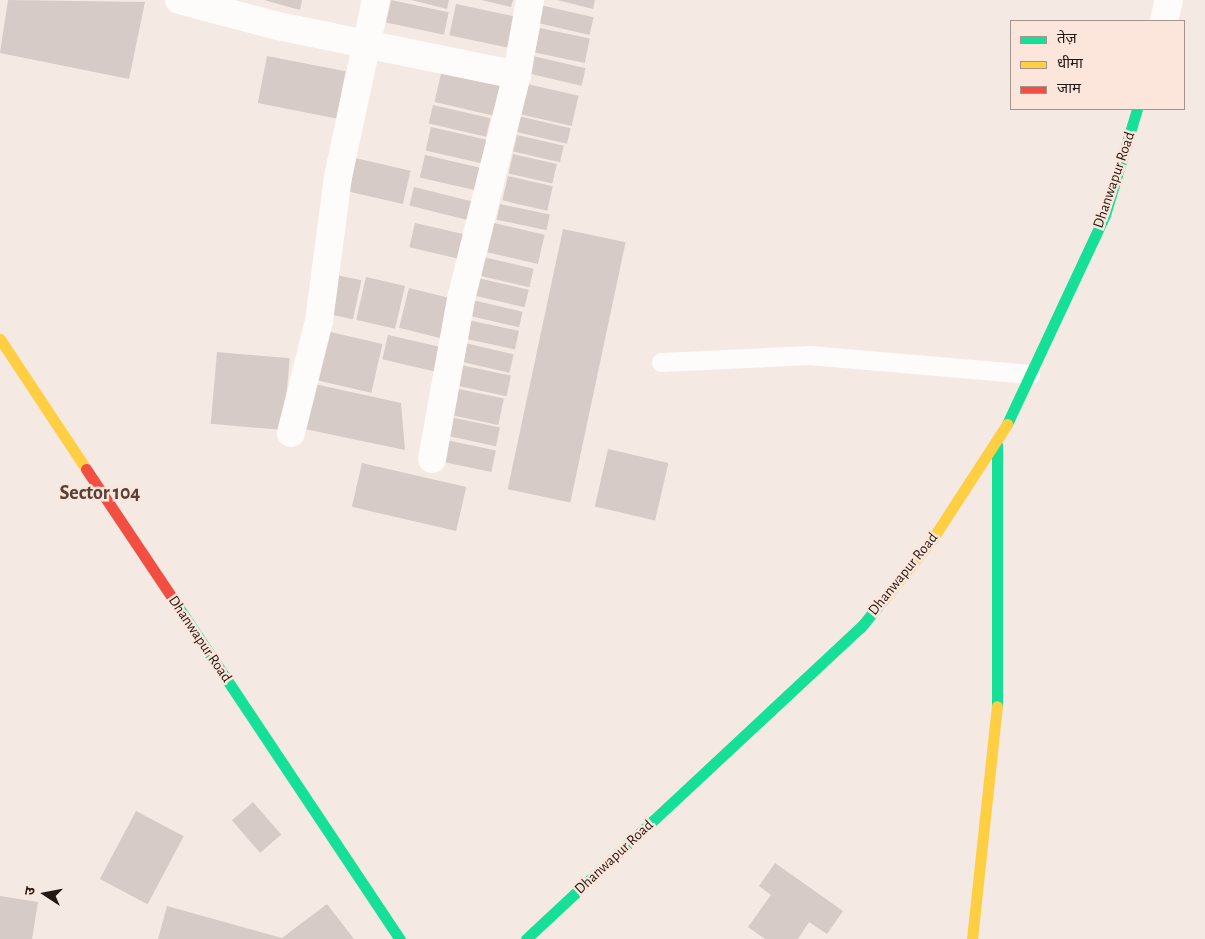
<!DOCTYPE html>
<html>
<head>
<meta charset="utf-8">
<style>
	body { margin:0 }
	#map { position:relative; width:1205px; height:939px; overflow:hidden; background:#f5e9e3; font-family:"Alegreya Sans","Noto Sans Devanagari",sans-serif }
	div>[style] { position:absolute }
	.building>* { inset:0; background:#d6cbc6; transform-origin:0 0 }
	.lane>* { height:19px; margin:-9.5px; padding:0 9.5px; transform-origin:9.5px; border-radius:9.5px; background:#fefcfb }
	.street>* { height:28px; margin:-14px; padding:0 14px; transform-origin:14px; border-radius:14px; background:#fefcfb }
	.fast>* { height:11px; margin:-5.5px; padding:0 5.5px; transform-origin:5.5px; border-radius:5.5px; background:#16e098 }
	.slow>* { height:11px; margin:-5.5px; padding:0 5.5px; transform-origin:5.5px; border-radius:5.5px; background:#ffcf43 }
	.jam>* { height:11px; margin:-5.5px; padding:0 5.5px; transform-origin:5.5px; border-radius:5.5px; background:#f24e42 }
	span { translate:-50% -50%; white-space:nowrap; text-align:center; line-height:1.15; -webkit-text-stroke:5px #fce6dc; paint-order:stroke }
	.street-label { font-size:15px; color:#231915 }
	.district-label { font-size:20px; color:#564037; font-weight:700 }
	.legend { position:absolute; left:1010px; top:20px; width:175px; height:90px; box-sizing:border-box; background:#fce6dc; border:1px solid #a5948c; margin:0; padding:6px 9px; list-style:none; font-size:15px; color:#231915 }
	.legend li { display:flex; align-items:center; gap:10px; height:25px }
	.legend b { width:25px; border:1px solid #a5948c }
	.north { position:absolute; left:20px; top:869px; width:50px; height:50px; -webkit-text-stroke:4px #fce6dc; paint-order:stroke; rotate:281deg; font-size:14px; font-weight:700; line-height:20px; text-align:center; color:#231915 }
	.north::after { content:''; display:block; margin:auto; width:18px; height:22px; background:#231915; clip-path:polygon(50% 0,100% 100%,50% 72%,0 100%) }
</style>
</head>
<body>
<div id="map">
	<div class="building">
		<div style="clip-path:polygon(8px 0,145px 2px,129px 79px,0 53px)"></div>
		<div style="clip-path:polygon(264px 0,302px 0,300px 10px)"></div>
		<div style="left:391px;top:0;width:59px;height:23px;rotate:12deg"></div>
		<div style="clip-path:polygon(411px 0,449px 0,447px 9px)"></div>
		<div style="clip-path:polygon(481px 0,513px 0,511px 7px)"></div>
		<div style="clip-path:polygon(557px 0,595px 0,593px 9px)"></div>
		<div style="left:456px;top:4px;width:59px;height:32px;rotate:12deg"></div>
		<div style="left:540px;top:5px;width:55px;height:18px;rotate:13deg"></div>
		<div style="left:540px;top:28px;width:51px;height:25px;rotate:12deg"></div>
		<div style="left:267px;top:56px;width:80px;height:48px;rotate:11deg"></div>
		<div style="left:533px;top:56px;width:54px;height:18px;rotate:13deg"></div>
		<div style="left:443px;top:65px;width:61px;height:38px;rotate:13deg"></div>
		<div style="left:523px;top:83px;width:57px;height:31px;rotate:13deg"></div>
		<div style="left:433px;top:105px;width:59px;height:19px;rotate:13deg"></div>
		<div style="left:518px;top:116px;width:54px;height:16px;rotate:13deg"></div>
		<div style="left:431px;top:127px;width:58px;height:24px;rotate:13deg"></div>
		<div style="left:517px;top:135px;width:48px;height:17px;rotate:13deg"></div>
		<div style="left:513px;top:154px;width:45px;height:20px;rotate:13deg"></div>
		<div style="left:425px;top:155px;width:57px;height:23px;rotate:13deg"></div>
		<div style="left:355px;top:158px;width:57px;height:34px;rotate:13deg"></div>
		<div style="left:508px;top:176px;width:46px;height:25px;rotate:13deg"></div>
		<div style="left:414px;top:187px;width:60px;height:19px;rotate:14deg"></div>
		<div style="left:500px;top:204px;width:51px;height:16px;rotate:12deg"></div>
		<div style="left:415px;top:223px;width:55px;height:25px;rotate:13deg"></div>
		<div style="left:494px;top:223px;width:52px;height:30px;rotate:13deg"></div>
		<div style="left:563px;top:229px;width:64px;height:266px;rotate:12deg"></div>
		<div style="left:483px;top:257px;width:52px;height:19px;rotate:13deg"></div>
		<div style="left:332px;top:274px;width:30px;height:40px;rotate:12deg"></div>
		<div style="left:366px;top:277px;width:40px;height:44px;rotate:13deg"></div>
		<div style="left:478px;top:278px;width:52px;height:18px;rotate:13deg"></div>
		<div style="left:409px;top:288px;width:49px;height:41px;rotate:14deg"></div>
		<div style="left:472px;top:300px;width:52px;height:16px;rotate:13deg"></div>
		<div style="left:468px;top:320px;width:52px;height:19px;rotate:12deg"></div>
		<div style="left:326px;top:331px;width:58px;height:50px;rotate:13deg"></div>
		<div style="left:388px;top:335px;width:57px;height:25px;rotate:13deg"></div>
		<div style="left:465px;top:343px;width:50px;height:19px;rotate:13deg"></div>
		<div style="left:217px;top:352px;width:73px;height:72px;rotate:5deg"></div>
		<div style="left:461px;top:365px;width:51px;height:21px;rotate:12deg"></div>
		<div style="clip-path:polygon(310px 383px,401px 403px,405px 450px,300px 428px)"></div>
		<div style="left:454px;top:388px;width:51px;height:27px;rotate:12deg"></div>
		<div style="left:450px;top:417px;width:51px;height:19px;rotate:12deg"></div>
		<div style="left:446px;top:440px;width:51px;height:22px;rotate:12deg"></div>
		<div style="left:608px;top:449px;width:62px;height:59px;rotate:13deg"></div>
		<div style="left:362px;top:463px;width:107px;height:45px;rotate:13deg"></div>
		<div style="left:253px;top:802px;width:43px;height:28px;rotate:49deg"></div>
		<div style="left:136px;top:811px;width:54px;height:77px;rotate:28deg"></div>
		<div style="clip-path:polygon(775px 863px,843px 911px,827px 934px,809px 922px,798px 939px,765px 939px,748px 927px,771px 895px,759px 886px)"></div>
		<div style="clip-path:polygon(0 896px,38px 902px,32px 939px,0 939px)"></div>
		<div style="clip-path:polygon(327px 904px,354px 939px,158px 939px,167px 906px,282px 938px)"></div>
	</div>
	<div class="lane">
		<div style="left:661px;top:362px;width:148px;rotate:-2.7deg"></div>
		<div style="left:809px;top:355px;width:222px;rotate:4.9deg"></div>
	</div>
	<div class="street">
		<div style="left:179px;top:0;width:102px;rotate:14.7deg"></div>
		<div style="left:278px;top:26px;width:244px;rotate:11.6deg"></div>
		<div style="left:1164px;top:21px;width:22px;rotate:-77deg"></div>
		<div style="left:291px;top:433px;width:115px;rotate:-76deg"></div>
		<div style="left:319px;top:321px;width:145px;rotate:-82.5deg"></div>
		<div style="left:338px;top:177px;width:181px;rotate:-77.9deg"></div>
		<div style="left:432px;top:459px;width:163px;rotate:-79.7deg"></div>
		<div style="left:461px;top:299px;width:231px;rotate:-76deg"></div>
		<div style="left:517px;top:75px;width:76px;rotate:-80.2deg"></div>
	</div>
	<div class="fast">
		<div style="left:1007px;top:424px;width:231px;rotate:-64.9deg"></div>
		<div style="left:1105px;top:215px;width:111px;rotate:-73.2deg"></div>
		<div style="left:997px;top:445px;width:261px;rotate:90deg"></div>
		<div style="left:177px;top:605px;width:402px;rotate:56.3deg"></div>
		<div style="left:526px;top:939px;width:458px;rotate:-43deg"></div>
		<div style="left:861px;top:627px;width:36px;rotate:-51deg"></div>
	</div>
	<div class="slow">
		<div style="left:0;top:339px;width:156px;rotate:56.5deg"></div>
		<div style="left:884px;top:599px;width:78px;rotate:-51.2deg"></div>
		<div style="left:933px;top:538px;width:136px;rotate:-57deg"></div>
		<div style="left:972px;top:939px;width:234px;rotate:-83.9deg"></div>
	</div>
	<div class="jam">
		<div style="left:86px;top:469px;width:164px;rotate:56.2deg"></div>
	</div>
	<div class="street-label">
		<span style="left:1114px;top:180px;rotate:-71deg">Dhanwapur Road</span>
		<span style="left:903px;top:574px;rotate:-51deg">Dhanwapur Road</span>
		<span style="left:200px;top:639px;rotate:56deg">Dhanwapur Road</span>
		<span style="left:614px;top:857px;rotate:-43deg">Dhanwapur Road</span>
	</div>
	<div class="district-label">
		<span style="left:100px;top:493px">Sector 104</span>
	</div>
	<ul class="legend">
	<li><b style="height:6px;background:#16e098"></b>तेज़</li>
	<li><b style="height:6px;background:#ffcf43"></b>धीमा</li>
	<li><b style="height:6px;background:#f24e42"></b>जाम</li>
	</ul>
	<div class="north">उ</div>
</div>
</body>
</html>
